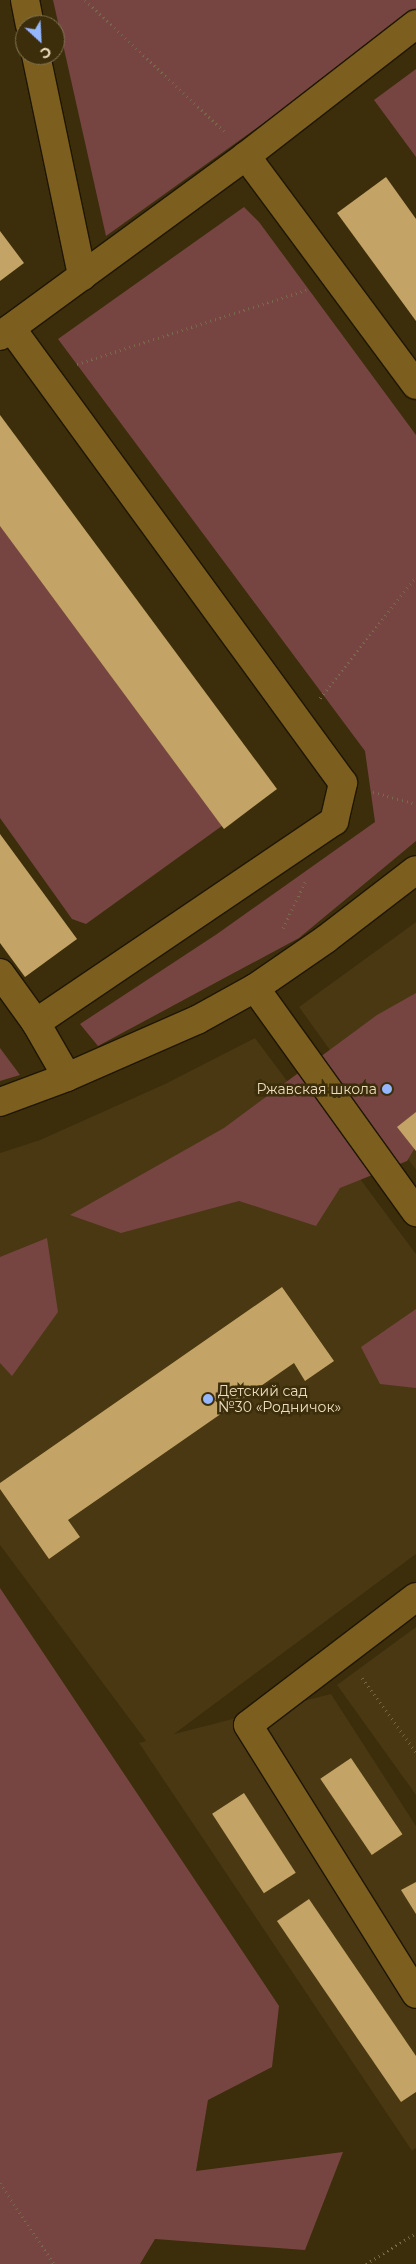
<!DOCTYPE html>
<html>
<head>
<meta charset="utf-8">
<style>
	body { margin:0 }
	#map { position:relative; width:416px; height:2264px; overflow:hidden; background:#3c2d0b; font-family:Montserrat,sans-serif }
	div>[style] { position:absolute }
	.built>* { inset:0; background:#493812 }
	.green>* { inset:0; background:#764542 }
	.building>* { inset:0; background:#c3a466; transform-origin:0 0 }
	.path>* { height:3px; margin-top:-1.5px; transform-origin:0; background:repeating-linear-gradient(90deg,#786948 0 1px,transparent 0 5px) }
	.roads { filter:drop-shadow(1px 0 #1f1604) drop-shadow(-1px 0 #1f1604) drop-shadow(0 1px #1f1604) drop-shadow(0 -1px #1f1604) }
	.minor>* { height:28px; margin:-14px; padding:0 14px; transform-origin:14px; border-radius:14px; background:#7c5f1e }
	.dots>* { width:14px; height:14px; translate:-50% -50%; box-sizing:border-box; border:2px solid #3c2d0b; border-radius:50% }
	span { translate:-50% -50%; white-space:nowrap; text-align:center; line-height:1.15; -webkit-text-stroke:5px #3c2d0b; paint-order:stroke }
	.poi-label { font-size:14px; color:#eddebf }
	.right { translate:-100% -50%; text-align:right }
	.left { translate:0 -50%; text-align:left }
	.north { position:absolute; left:15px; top:15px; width:50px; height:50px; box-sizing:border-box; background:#3c2d0b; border:1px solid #837453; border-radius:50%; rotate:155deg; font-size:14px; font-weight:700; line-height:20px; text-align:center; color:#eddebf }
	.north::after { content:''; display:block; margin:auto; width:18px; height:22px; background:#94b7fd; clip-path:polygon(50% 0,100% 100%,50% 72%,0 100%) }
</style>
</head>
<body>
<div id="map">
	<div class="built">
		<div style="clip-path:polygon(416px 922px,416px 1170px,299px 1007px)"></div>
		<div style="clip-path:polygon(255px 1038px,416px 1254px,416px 1554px,174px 1734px,331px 1694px,416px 1826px,416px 2148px,412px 2151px,139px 1743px,146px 1741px,0 1545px,0 1153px,40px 1140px,165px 1084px)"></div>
		<div style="clip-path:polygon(416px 1627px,416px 1795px,337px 1685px)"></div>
	</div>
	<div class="green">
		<div style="clip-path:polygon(53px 0,416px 0,416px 14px,106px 236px)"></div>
		<div style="clip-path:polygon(416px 69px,416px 157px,374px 100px)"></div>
		<div style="clip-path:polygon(244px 207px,259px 222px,416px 435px,416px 841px,299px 938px,98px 1046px,80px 1024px,217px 934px,375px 822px,365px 751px,58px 339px)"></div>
		<div style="clip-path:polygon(0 513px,226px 823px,86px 924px,72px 919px,0 818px)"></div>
		<div style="clip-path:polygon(416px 993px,416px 1146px,407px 1161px,340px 1188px,316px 1226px,239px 1201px,121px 1233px,70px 1215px,224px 1128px,377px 1015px)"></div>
		<div style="clip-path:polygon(0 1048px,20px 1075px,0 1081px)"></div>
		<div style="clip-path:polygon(47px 1238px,58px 1312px,12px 1376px,0 1363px,0 1257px)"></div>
		<div style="clip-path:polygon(416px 1309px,416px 1388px,380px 1384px,361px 1347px)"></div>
		<div style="clip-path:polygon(0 1588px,279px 2006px,272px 2067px,208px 2100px,196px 2171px,343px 2152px,305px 2250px,155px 2239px,140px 2264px,0 2264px)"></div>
	</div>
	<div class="building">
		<div style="clip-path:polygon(386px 177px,416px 219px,416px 321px,337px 213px)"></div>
		<div style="clip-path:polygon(0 231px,24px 263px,0 281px)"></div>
		<div style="clip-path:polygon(0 415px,277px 789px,224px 829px,0 526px)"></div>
		<div style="clip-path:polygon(0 834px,77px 939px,25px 977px,0 943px)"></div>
		<div style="clip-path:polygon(416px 1112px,416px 1151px,397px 1127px)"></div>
		<div style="clip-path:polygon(282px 1287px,334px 1361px,305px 1381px,294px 1363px,68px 1520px,80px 1537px,49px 1559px,0 1489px,0 1483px)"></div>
		<div style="left:351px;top:1758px;width:92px;height:37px;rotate:56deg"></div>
		<div style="left:244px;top:1793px;width:95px;height:38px;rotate:57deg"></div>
		<div style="clip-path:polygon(416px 1882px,416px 1914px,401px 1890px)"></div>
		<div style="clip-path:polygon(309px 1899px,416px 2056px,416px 2092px,401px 2102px,277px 1921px)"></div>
	</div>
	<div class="path">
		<div style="left:85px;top:0;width:194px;rotate:43.3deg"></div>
		<div style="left:77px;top:364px;width:241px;rotate:-17.9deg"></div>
		<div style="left:320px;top:698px;width:154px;rotate:-51.6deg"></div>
		<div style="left:373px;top:792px;width:45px;rotate:15.6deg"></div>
		<div style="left:283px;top:928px;width:53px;rotate:-64.4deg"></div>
		<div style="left:362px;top:1678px;width:92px;rotate:53.9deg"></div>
		<div style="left:0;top:2183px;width:97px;rotate:56.3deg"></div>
		<div style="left:366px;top:2264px;width:59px;rotate:-31.8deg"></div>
	</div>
	<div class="roads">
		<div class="minor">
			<div style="left:25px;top:0;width:25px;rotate:79deg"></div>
			<div style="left:36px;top:55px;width:226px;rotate:78.2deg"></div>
			<div style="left:246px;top:156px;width:285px;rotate:53.4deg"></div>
			<div style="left:11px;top:328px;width:563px;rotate:53.88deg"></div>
			<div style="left:343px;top:783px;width:39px;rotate:103deg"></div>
			<div style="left:334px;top:821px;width:360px;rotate:145.9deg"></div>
			<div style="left:36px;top:1023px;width:62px;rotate:60.1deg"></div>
			<div style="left:0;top:336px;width:305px;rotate:-36.2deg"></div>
			<div style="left:246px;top:156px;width:215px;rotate:-37.8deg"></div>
			<div style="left:0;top:973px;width:62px;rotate:54.2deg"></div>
			<div style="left:255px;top:988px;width:276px;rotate:54.3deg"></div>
			<div style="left:0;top:1102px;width:72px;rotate:-20.5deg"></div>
			<div style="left:67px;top:1077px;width:142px;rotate:-23.7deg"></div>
			<div style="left:197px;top:1020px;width:66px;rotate:-28.9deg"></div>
			<div style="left:255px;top:988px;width:86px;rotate:-34.6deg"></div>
			<div style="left:326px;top:939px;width:113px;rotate:-37.5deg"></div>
			<div style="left:416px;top:1597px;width:211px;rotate:142.7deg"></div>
			<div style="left:248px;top:1725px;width:317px;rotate:58deg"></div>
		</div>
	</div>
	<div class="dots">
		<div style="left:387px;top:1089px;background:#94b7fd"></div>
		<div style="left:208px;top:1399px;background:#94b7fd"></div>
	</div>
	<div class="poi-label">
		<span class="right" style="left:377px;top:1089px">Ржавская школа</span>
		<span class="left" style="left:218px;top:1399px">Детский сад<br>№30 «Родничок»</span>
	</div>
	<div class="north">С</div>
</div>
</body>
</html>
